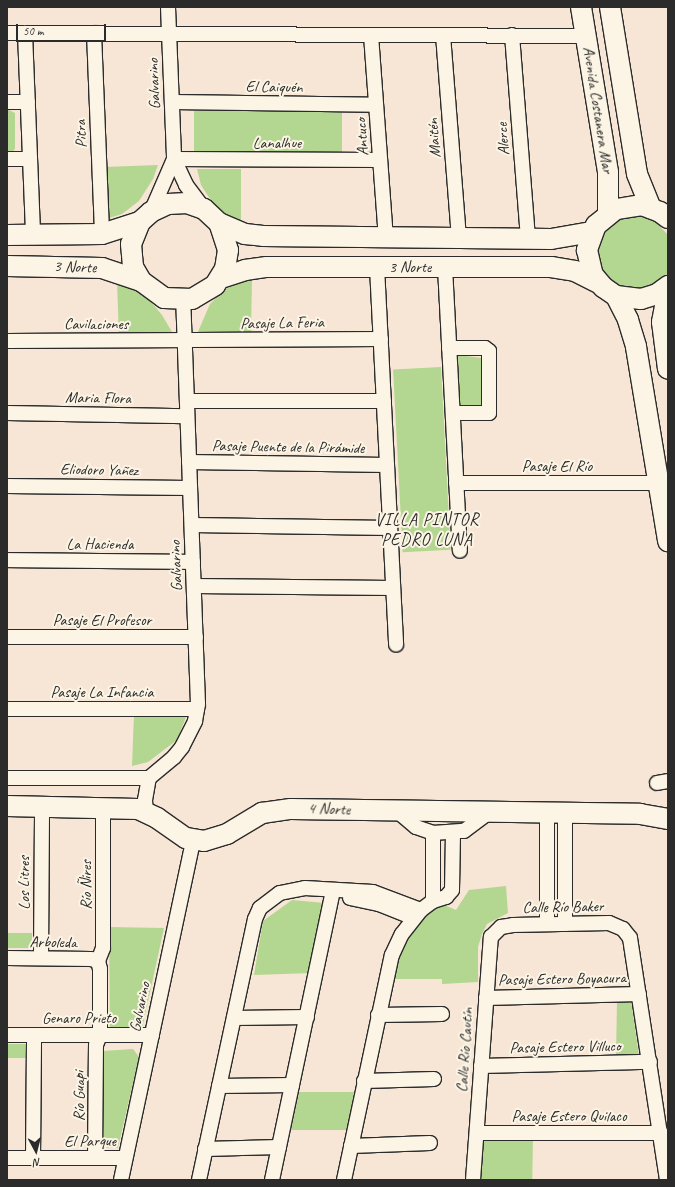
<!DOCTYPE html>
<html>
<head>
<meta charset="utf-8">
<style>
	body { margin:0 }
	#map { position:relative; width:675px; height:1187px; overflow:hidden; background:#f7e6d6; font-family:Caveat,sans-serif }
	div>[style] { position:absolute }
	.green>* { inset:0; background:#b3d691; transform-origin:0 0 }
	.roads { filter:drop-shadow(1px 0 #2b2b2b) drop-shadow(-1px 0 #2b2b2b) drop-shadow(0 1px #2b2b2b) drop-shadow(0 -1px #2b2b2b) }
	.street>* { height:14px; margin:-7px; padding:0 7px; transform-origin:7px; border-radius:7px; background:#fcf5e5 }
	.secondary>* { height:20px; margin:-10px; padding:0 10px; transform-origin:10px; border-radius:10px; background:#fcf5e5 }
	span { translate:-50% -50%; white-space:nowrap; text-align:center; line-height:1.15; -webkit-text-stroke:4px #fcf5e5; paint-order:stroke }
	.street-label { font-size:16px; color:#2b2b2b }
	.neighbourhood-label { font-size:17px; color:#2b2b2b; letter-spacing:1px }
	.frame { position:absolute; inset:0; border:8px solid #2b2b2b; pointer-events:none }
	.north { position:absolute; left:16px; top:1131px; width:40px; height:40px; -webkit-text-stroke:3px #fcf5e5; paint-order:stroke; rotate:173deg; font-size:11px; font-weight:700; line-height:16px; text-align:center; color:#2b2b2b }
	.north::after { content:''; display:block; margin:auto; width:14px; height:18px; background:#2b2b2b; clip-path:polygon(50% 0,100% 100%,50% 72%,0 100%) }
	.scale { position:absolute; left:16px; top:24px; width:90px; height:18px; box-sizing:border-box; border:2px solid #2b2b2b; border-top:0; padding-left:5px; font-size:12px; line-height:14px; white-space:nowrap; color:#2b2b2b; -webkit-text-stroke:3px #fcf5e5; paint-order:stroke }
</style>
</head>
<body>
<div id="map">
	<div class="green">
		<div style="clip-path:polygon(7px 109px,15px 113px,15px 149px,11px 153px,7px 153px)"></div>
		<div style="left:194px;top:111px;width:148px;height:45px"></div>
		<div style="clip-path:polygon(158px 165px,153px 179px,139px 201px,122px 214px,106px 219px,104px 167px)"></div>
		<div style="clip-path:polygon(197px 169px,241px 169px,241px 221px,226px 215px,210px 199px,201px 185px)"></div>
		<div style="clip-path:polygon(629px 216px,643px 216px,655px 221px,668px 235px,668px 273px,644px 292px,619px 290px,601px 273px,596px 249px,600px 237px,607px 227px,617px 219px)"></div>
		<div style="clip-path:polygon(252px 276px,251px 334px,197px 334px,210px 304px,224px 290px)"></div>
		<div style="clip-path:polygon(117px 281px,145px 295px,162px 315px,175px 337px,119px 337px)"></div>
		<div style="clip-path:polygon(458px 355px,482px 358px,481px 408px,460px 408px)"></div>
		<div style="left:441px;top:367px;width:183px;height:48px;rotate:87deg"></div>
		<div style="clip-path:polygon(188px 712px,177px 740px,148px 762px,132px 766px,134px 714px)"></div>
		<div style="clip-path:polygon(506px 886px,508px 913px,487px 924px,482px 934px,478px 947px,478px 982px,442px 984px,442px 979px,392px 979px,394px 965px,411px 930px,435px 906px,444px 905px,456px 910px,469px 890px)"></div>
		<div style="clip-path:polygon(292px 900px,325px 903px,311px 973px,254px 975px,263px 921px)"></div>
		<div style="clip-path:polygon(109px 927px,164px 928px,142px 1029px,110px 1029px)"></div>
		<div style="left:7px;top:933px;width:25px;height:15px"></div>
		<div style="clip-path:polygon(617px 1000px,631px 1000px,639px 1056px,616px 1056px)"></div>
		<div style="left:7px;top:1044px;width:21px;height:14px"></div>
		<div style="clip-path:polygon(133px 1049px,139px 1057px,118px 1148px,103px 1148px,103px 1051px)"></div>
		<div style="clip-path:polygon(299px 1092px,354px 1092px,347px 1130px,291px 1130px)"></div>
		<div style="left:533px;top:1137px;width:43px;height:51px;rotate:91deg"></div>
	</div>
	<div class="roads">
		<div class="street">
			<div style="left:168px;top:7px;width:152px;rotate:87.7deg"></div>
			<div style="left:174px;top:159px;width:29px;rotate:65deg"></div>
			<div style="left:186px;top:185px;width:30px;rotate:53deg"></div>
			<div style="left:7px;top:33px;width:579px;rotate:0.3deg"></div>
			<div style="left:25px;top:33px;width:202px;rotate:87.7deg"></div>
			<div style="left:94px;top:33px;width:201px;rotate:87.7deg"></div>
			<div style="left:371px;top:35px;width:204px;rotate:85.8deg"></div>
			<div style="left:443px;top:35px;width:204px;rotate:85.5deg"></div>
			<div style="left:512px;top:35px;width:205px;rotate:85.5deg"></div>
			<div style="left:7px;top:102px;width:21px"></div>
			<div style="left:172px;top:102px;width:204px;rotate:0.8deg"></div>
			<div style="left:7px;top:159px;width:23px"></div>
			<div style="left:174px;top:159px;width:206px;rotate:0.3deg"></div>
			<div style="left:151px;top:212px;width:58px;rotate:-66.5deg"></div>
			<div style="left:377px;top:267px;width:378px;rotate:87.1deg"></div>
			<div style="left:445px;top:267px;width:284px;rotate:87deg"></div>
			<div style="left:7px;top:341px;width:374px;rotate:-0.3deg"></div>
			<div style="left:449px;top:348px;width:36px"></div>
			<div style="left:485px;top:348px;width:5px;rotate:37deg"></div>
			<div style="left:489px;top:351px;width:62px;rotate:90deg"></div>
			<div style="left:489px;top:413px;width:36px;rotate:180deg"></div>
			<div style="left:187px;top:401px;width:197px"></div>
			<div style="left:7px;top:413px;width:180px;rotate:1deg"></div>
			<div style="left:189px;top:462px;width:198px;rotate:0.9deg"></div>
			<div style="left:456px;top:483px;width:202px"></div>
			<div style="left:7px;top:486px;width:183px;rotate:0.6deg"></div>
			<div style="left:192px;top:525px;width:198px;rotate:0.9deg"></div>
			<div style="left:7px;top:560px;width:186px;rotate:0.6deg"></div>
			<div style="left:194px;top:586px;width:199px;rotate:0.6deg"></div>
			<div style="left:7px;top:637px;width:189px"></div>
			<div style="left:7px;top:709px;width:190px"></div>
			<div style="left:7px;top:778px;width:142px"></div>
			<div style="left:657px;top:783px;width:11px;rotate:-10deg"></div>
			<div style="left:397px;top:811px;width:25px;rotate:40deg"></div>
			<div style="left:416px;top:827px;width:18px;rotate:19deg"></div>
			<div style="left:433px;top:833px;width:31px;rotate:-4deg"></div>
			<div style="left:464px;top:831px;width:31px;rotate:-37deg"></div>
			<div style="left:146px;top:812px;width:12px;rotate:-95deg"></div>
			<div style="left:145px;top:800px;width:22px;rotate:-80deg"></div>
			<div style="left:149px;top:778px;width:33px;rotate:-40deg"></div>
			<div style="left:174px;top:757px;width:13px;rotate:-51deg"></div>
			<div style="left:182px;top:747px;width:29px;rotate:-63deg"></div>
			<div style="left:195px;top:721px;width:17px;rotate:-80deg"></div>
			<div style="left:198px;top:704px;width:404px;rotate:-92.1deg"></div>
			<div style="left:547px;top:812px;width:112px;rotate:90deg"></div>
			<div style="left:433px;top:833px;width:68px;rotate:90deg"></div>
			<div style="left:350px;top:898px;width:30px;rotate:12deg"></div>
			<div style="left:379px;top:904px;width:29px;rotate:22deg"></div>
			<div style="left:565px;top:924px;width:112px;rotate:-90deg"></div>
			<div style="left:7px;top:958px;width:84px;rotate:0.7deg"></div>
			<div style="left:91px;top:959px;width:7px;rotate:16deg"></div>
			<div style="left:41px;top:958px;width:151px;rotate:-89.6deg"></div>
			<div style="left:98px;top:961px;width:14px;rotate:-69deg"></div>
			<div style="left:103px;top:948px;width:140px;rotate:-90deg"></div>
			<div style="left:486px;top:998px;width:153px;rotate:-1.5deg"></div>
			<div style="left:378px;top:1015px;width:64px;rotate:-0.9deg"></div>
			<div style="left:234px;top:1018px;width:73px;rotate:-0.8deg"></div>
			<div style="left:7px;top:1035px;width:145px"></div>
			<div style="left:481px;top:1066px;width:169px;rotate:-1.4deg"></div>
			<div style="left:364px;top:1081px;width:70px;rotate:-1.6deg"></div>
			<div style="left:219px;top:1086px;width:73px;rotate:-0.8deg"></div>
			<div style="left:477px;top:1133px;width:184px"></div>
			<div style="left:351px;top:1146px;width:79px;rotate:-2.2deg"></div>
			<div style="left:205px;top:1149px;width:74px;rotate:-1.5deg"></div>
			<div style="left:7px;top:1158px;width:118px"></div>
			<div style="left:33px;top:1158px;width:123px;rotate:-89.5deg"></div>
			<div style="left:95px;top:1158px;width:113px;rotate:-89.5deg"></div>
			<div style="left:96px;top:1045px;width:11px;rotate:-68deg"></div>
			<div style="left:100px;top:1035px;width:66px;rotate:-90deg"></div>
			<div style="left:100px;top:969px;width:8px;rotate:-104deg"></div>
			<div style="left:121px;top:1180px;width:348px;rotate:-78deg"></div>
			<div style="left:199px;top:1180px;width:267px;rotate:-77.9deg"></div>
			<div style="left:255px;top:919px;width:12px;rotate:-66deg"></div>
			<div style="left:260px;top:908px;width:25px;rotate:-37deg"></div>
			<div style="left:280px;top:893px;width:25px;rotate:-11deg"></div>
			<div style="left:305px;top:888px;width:68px;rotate:3.4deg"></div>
			<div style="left:373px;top:892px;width:51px;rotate:20.6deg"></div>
			<div style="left:272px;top:1180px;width:296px;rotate:-78.1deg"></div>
			<div style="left:344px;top:1180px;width:230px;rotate:-78deg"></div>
			<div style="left:392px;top:955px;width:23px;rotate:-65deg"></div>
			<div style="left:402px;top:934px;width:31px;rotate:-52deg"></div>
			<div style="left:421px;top:910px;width:15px;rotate:-37deg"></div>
			<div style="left:433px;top:901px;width:14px;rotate:-17deg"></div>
			<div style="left:446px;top:897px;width:9px;rotate:-49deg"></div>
			<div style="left:452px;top:890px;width:57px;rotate:-89deg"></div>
			<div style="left:473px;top:1180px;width:244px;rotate:-85.8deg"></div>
			<div style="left:491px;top:937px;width:14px;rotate:-45deg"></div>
			<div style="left:501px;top:927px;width:12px;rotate:-9deg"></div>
			<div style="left:513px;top:925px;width:96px;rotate:-1.2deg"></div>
			<div style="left:609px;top:923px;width:15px;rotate:23deg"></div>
			<div style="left:623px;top:929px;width:11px;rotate:52deg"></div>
			<div style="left:630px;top:938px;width:245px;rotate:81.3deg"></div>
		</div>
		<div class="secondary">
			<div style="left:581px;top:7px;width:167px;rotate:80.7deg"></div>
			<div style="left:608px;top:172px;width:41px;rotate:90deg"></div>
			<div style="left:610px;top:7px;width:169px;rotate:80.8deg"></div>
			<div style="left:637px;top:174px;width:37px;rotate:68deg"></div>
			<div style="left:668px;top:218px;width:10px;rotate:-143deg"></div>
			<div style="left:660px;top:212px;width:19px;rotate:-159deg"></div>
			<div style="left:642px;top:205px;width:26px;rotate:171deg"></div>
			<div style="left:616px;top:209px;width:26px;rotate:141deg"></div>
			<div style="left:596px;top:225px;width:27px;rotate:110deg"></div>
			<div style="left:587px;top:250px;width:26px;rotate:77deg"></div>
			<div style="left:593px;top:275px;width:16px;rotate:50deg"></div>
			<div style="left:603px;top:287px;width:16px;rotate:35deg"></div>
			<div style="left:616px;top:296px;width:25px;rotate:7deg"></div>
			<div style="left:641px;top:299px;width:17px;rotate:-17deg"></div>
			<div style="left:657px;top:294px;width:14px;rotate:-36deg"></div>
			<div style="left:219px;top:223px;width:28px;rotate:23deg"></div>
			<div style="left:245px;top:234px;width:18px;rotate:6deg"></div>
			<div style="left:263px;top:236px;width:288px;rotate:0.6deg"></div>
			<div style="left:551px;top:239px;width:42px;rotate:-9.7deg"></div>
			<div style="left:7px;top:235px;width:95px;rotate:-0.6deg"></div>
			<div style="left:102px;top:234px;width:40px;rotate:-18deg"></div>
			<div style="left:7px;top:266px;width:95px;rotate:1.2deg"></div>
			<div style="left:102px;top:268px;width:41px;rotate:18.4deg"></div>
			<div style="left:141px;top:281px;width:29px;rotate:36deg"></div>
			<div style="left:164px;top:298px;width:28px;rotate:2deg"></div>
			<div style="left:192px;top:299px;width:27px;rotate:-31deg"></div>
			<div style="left:215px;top:285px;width:19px;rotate:-58deg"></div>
			<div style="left:225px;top:269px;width:19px;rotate:-81deg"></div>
			<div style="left:228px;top:250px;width:28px;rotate:-108deg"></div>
			<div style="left:219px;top:223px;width:21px;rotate:-137deg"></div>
			<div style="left:204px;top:209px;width:18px;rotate:-161deg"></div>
			<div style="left:187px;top:203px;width:19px;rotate:177deg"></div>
			<div style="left:168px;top:204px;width:19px;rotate:155deg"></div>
			<div style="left:151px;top:212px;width:15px;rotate:138deg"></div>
			<div style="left:140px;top:222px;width:24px;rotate:112deg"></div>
			<div style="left:131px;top:244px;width:23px;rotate:85deg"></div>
			<div style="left:133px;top:267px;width:16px;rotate:60deg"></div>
			<div style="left:221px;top:278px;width:25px;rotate:-18deg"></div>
			<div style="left:245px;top:270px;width:22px;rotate:-8deg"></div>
			<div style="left:267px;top:267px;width:284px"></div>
			<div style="left:551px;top:267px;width:24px;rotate:9deg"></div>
			<div style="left:575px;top:271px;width:25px;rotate:27deg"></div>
			<div style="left:668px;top:291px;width:32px;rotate:101deg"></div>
			<div style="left:662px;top:322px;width:47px;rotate:82.7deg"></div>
			<div style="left:616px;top:296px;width:27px;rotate:63deg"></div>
			<div style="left:628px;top:320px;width:28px;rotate:73deg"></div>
			<div style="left:636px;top:347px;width:197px;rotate:80.6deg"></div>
			<div style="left:7px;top:806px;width:131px;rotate:1.3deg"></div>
			<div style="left:138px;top:809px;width:21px;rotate:25deg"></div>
			<div style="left:157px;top:818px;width:35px;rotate:35deg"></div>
			<div style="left:186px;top:838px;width:18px;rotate:9deg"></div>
			<div style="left:204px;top:841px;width:24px;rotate:-17deg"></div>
			<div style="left:227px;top:834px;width:41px;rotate:-31deg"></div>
			<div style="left:262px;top:813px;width:29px;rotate:-8deg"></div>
			<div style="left:291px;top:809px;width:349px;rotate:0.8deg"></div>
			<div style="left:640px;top:814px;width:28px;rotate:10deg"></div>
		</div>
	</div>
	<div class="street-label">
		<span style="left:154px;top:84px;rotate:-92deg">Galvarino</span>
		<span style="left:274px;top:87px;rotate:1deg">El Caiquén</span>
		<span style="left:598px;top:110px;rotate:81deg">Avenida Costanera Mar</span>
		<span style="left:81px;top:134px;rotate:-92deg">Pitra</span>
		<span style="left:362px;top:137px;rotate:-94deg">Antuco</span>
		<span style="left:434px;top:138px;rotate:-94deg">Maitén</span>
		<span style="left:503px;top:139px;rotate:-94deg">Alerce</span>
		<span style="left:277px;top:143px">Lanalhue</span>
		<span style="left:75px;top:267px;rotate:2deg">3 Norte</span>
		<span style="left:410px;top:267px">3 Norte</span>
		<span style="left:282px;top:323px;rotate:-1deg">Pasaje La Feria</span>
		<span style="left:96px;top:324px">Cavilaciones</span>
		<span style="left:98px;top:398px;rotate:1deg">Maria Flora</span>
		<span style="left:288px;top:447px;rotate:1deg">Pasaje Puente de la Pirámide</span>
		<span style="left:557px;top:466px">Pasaje El Río</span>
		<span style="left:99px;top:470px;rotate:1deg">Eliodoro Yañez</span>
		<span style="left:100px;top:544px">La Hacienda</span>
		<span style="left:176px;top:566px;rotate:-92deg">Galvarino</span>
		<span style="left:102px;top:620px">Pasaje El Profesor</span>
		<span style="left:102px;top:692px">Pasaje La Infancia</span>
		<span style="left:329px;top:809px;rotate:2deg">4 Norte</span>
		<span style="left:24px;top:883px;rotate:-90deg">Los Litres</span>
		<span style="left:86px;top:885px;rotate:-90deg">Río Ñires</span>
		<span style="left:563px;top:907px;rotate:-1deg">Calle Río Baker</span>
		<span style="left:53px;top:942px">Arboleda</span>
		<span style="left:562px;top:979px;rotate:-1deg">Pasaje Estero Boyacura</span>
		<span style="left:140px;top:1007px;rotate:-78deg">Galvarino</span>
		<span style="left:79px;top:1018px">Genaro Prieto</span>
		<span style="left:565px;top:1047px;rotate:-1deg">Pasaje Estero Villuco</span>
		<span style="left:465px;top:1050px;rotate:-86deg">Calle Río Cautín</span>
		<span style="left:79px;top:1096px;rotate:-90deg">Río Guapi</span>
		<span style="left:569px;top:1116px">Pasaje Estero Quilaco</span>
		<span style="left:90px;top:1141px">El Parque</span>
	</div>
	<div class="neighbourhood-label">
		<span style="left:427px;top:530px">VILLA PINTOR<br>PEDRO LUNA</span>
	</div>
	<div class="frame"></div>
	<div class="north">N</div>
	<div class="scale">50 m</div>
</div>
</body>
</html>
